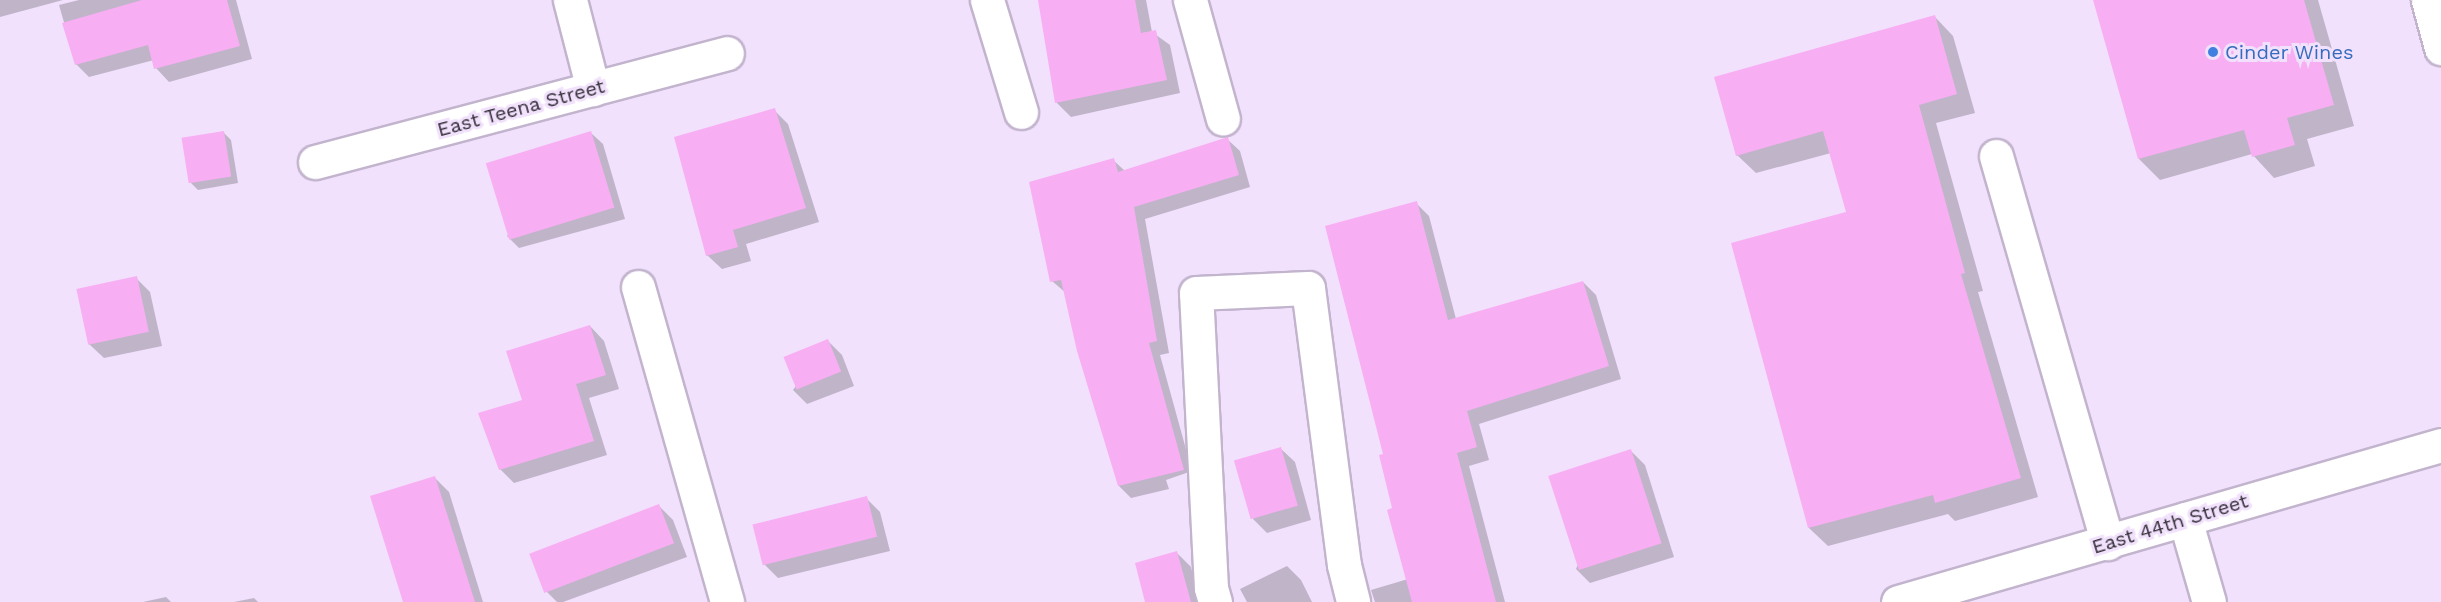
<!DOCTYPE html>
<html>
<head>
<meta charset="utf-8">
<style>
	body { margin:0 }
	#map { position:relative; width:2441px; height:602px; overflow:hidden; background:#f1e1fc; font-family:"Work Sans",sans-serif }
	div>[style] { position:absolute }
	.shadow>* { inset:0; background:#0003 }
	.building>* { inset:0; background:#f8aef3; transform-origin:0 0 }
	.roads { filter:drop-shadow(2px 0 #c3b4ce) drop-shadow(-2px 0 #c3b4ce) drop-shadow(0 2px #c3b4ce) drop-shadow(0 -2px #c3b4ce) }
	.minor>* { height:33px; margin:-16.5px; padding:0 16.5px; transform-origin:16.5px; border-radius:16.5px; background:#fff }
	.dots>* { width:16px; height:16px; translate:-50% -50%; box-sizing:border-box; border:3px solid #f1e1fc; border-radius:50% }
	span { translate:-50% -50%; white-space:nowrap; text-align:center; line-height:1.15; -webkit-text-stroke:6px #f1e1fc; paint-order:stroke }
	.shop-label { font-size:20px; color:#366cbe }
	.left { translate:0 -50%; text-align:left }
	.street-label { font-size:20px; color:#342e39 }
</style>
</head>
<body>
<div id="map">
	<div class="shadow">
		<div style="clip-path:polygon(0 0,63px 0,0 17px)"></div>
		<div style="clip-path:polygon(79px 0,236px 0,252px 59px,169px 82px,156px 68px,154px 60px,89px 77px,76px 64px,59px 5px)"></div>
		<div style="clip-path:polygon(1039px 0,1146px 0,1152px 32px,1170px 45px,1180px 93px,1071px 117px,1056px 102px)"></div>
		<div style="clip-path:polygon(2094px 0,2318px 0,2354px 126px,2307px 139px,2315px 166px,2274px 178px,2252px 154px,2160px 180px,2139px 159px)"></div>
		<div style="clip-path:polygon(1935px 17px,1953px 36px,1975px 113px,1936px 123px,1983px 291px,1978px 292px,2038px 497px,1955px 521px,1948px 514px,1828px 546px,1809px 528px,1848px 213px,1831px 153px,1756px 173px,1737px 155px)"></div>
		<div style="clip-path:polygon(774px 110px,788px 124px,819px 222px,746px 244px,751px 261px,722px 269px,707px 255px)"></div>
		<div style="clip-path:polygon(224px 133px,231px 140px,238px 183px,198px 190px,190px 182px)"></div>
		<div style="clip-path:polygon(591px 133px,603px 144px,625px 219px,519px 248px,507px 236px)"></div>
		<div style="clip-path:polygon(1227px 139px,1240px 151px,1250px 187px,1145px 219px,1169px 353px,1160px 355px,1192px 471px,1166px 480px,1169px 489px,1131px 498px,1119px 486px,1066px 293px,1052px 281px,1113px 160px,1125px 171px)"></div>
		<div style="clip-path:polygon(1416px 203px,1429px 216px,1456px 319px,1583px 282px,1596px 295px,1621px 379px,1479px 424px,1489px 460px,1469px 466px,1505px 602px,1375px 602px,1371px 590px,1408px 579px,1384px 455px)"></div>
		<div style="clip-path:polygon(136px 278px,150px 292px,162px 346px,104px 358px,89px 344px,78px 290px)"></div>
		<div style="clip-path:polygon(590px 326px,604px 341px,619px 389px,589px 398px,607px 455px,514px 483px,500px 469px,524px 401px)"></div>
		<div style="clip-path:polygon(828px 341px,842px 355px,854px 386px,807px 404px,793px 390px)"></div>
		<div style="clip-path:polygon(1280px 448px,1295px 462px,1311px 520px,1267px 533px,1253px 519px)"></div>
		<div style="clip-path:polygon(1631px 451px,1645px 465px,1674px 557px,1590px 583px,1576px 569px)"></div>
		<div style="clip-path:polygon(435px 478px,449px 492px,483px 602px,405px 602px)"></div>
		<div style="clip-path:polygon(866px 498px,880px 512px,890px 551px,778px 578px,764px 564px)"></div>
		<div style="clip-path:polygon(659px 506px,673px 520px,687px 557px,563px 602px,557px 602px,544px 589px)"></div>
		<div style="clip-path:polygon(1177px 553px,1191px 567px,1200px 602px,1147px 602px)"></div>
		<div style="clip-path:polygon(1287px 566px,1301px 580px,1312px 602px,1247px 602px,1240px 589px)"></div>
		<div style="clip-path:polygon(166px 597px,171px 602px,143px 602px)"></div>
		<div style="clip-path:polygon(254px 598px,258px 602px,234px 602px)"></div>
	</div>
	<div class="building">
		<div style="clip-path:polygon(142px 0,227px 0,240px 46px,154px 69px,148px 45px,75px 65px,62px 23px)"></div>
		<div style="clip-path:polygon(1038px 0,1135px 0,1141px 33px,1156px 30px,1167px 80px,1055px 103px)"></div>
		<div style="clip-path:polygon(2093px 0,2304px 0,2334px 105px,2287px 118px,2295px 145px,2252px 157px,2244px 130px,2138px 159px)"></div>
		<div style="clip-path:polygon(1935px 15px,1957px 94px,1919px 105px,1965px 273px,1961px 274px,2021px 478px,1935px 503px,1933px 495px,1808px 528px,1731px 243px,1846px 212px,1823px 131px,1736px 156px,1714px 77px)"></div>
		<div style="clip-path:polygon(775px 108px,806px 208px,733px 230px,738px 247px,706px 256px,674px 137px)"></div>
		<div style="left:224px;top:131px;width:46px;height:43px;rotate:81deg"></div>
		<div style="left:591px;top:131px;width:80px;height:110px;rotate:73deg"></div>
		<div style="clip-path:polygon(1228px 137px,1239px 175px,1134px 207px,1157px 341px,1149px 343px,1184px 470px,1118px 486px,1077px 351px,1061px 280px,1050px 282px,1029px 182px,1114px 158px,1118px 172px)"></div>
		<div style="clip-path:polygon(1417px 201px,1448px 320px,1583px 281px,1609px 366px,1467px 411px,1477px 447px,1457px 453px,1496px 602px,1412px 602px,1387px 510px,1392px 508px,1379px 455px,1383px 454px,1325px 226px)"></div>
		<div style="left:137px;top:276px;width:57px;height:62px;rotate:78deg"></div>
		<div style="clip-path:polygon(590px 325px,606px 375px,576px 384px,594px 441px,499px 470px,478px 413px,522px 400px,506px 351px)"></div>
		<div style="left:828px;top:339px;width:35px;height:48px;rotate:68deg"></div>
		<div style="left:1281px;top:447px;width:61px;height:49px;rotate:74deg"></div>
		<div style="left:1631px;top:449px;width:99px;height:87px;rotate:72deg"></div>
		<div style="clip-path:polygon(435px 476px,475px 602px,403px 602px,370px 496px)"></div>
		<div style="left:867px;top:496px;width:42px;height:118px;rotate:76deg"></div>
		<div style="left:659px;top:504px;width:42px;height:139px;rotate:69deg"></div>
		<div style="clip-path:polygon(1177px 551px,1191px 602px,1145px 602px,1135px 563px)"></div>
	</div>
	<div class="roads">
		<div class="minor">
			<div style="left:570px;top:0;width:92px;rotate:75.5deg"></div>
			<div style="left:987px;top:0;width:117px;rotate:73.1deg"></div>
			<div style="left:1190px;top:0;width:123px;rotate:74.5deg"></div>
			<div style="left:2428px;top:0;width:50px;rotate:74.8deg"></div>
			<div style="left:1996px;top:156px;width:403px;rotate:73.9deg"></div>
			<div style="left:315px;top:162px;width:426px;rotate:-14.8deg"></div>
			<div style="left:638px;top:287px;width:327px;rotate:74.2deg"></div>
			<div style="left:2185px;top:519px;width:86px;rotate:73.9deg"></div>
			<div style="left:1215px;top:602px;width:15px;rotate:-106deg"></div>
			<div style="left:1211px;top:588px;width:295px;rotate:-92.9deg"></div>
			<div style="left:1196px;top:293px;width:112px;rotate:-2.6deg"></div>
			<div style="left:1308px;top:288px;width:279px;rotate:82.6deg"></div>
			<div style="left:1344px;top:565px;width:38px;rotate:76deg"></div>
			<div style="left:1898px;top:602px;width:565px;rotate:-16.13deg"></div>
		</div>
	</div>
	<div class="dots">
		<div style="left:2213px;top:52px;background:#3f7fe0"></div>
	</div>
	<div class="shop-label">
		<span class="left" style="left:2225px;top:52px">Cinder Wines</span>
	</div>
	<div class="street-label">
		<span style="left:521px;top:108px;rotate:-15deg">East Teena Street</span>
		<span style="left:2170px;top:524px;rotate:-17deg">East 44th Street</span>
	</div>
</div>
</body>
</html>
